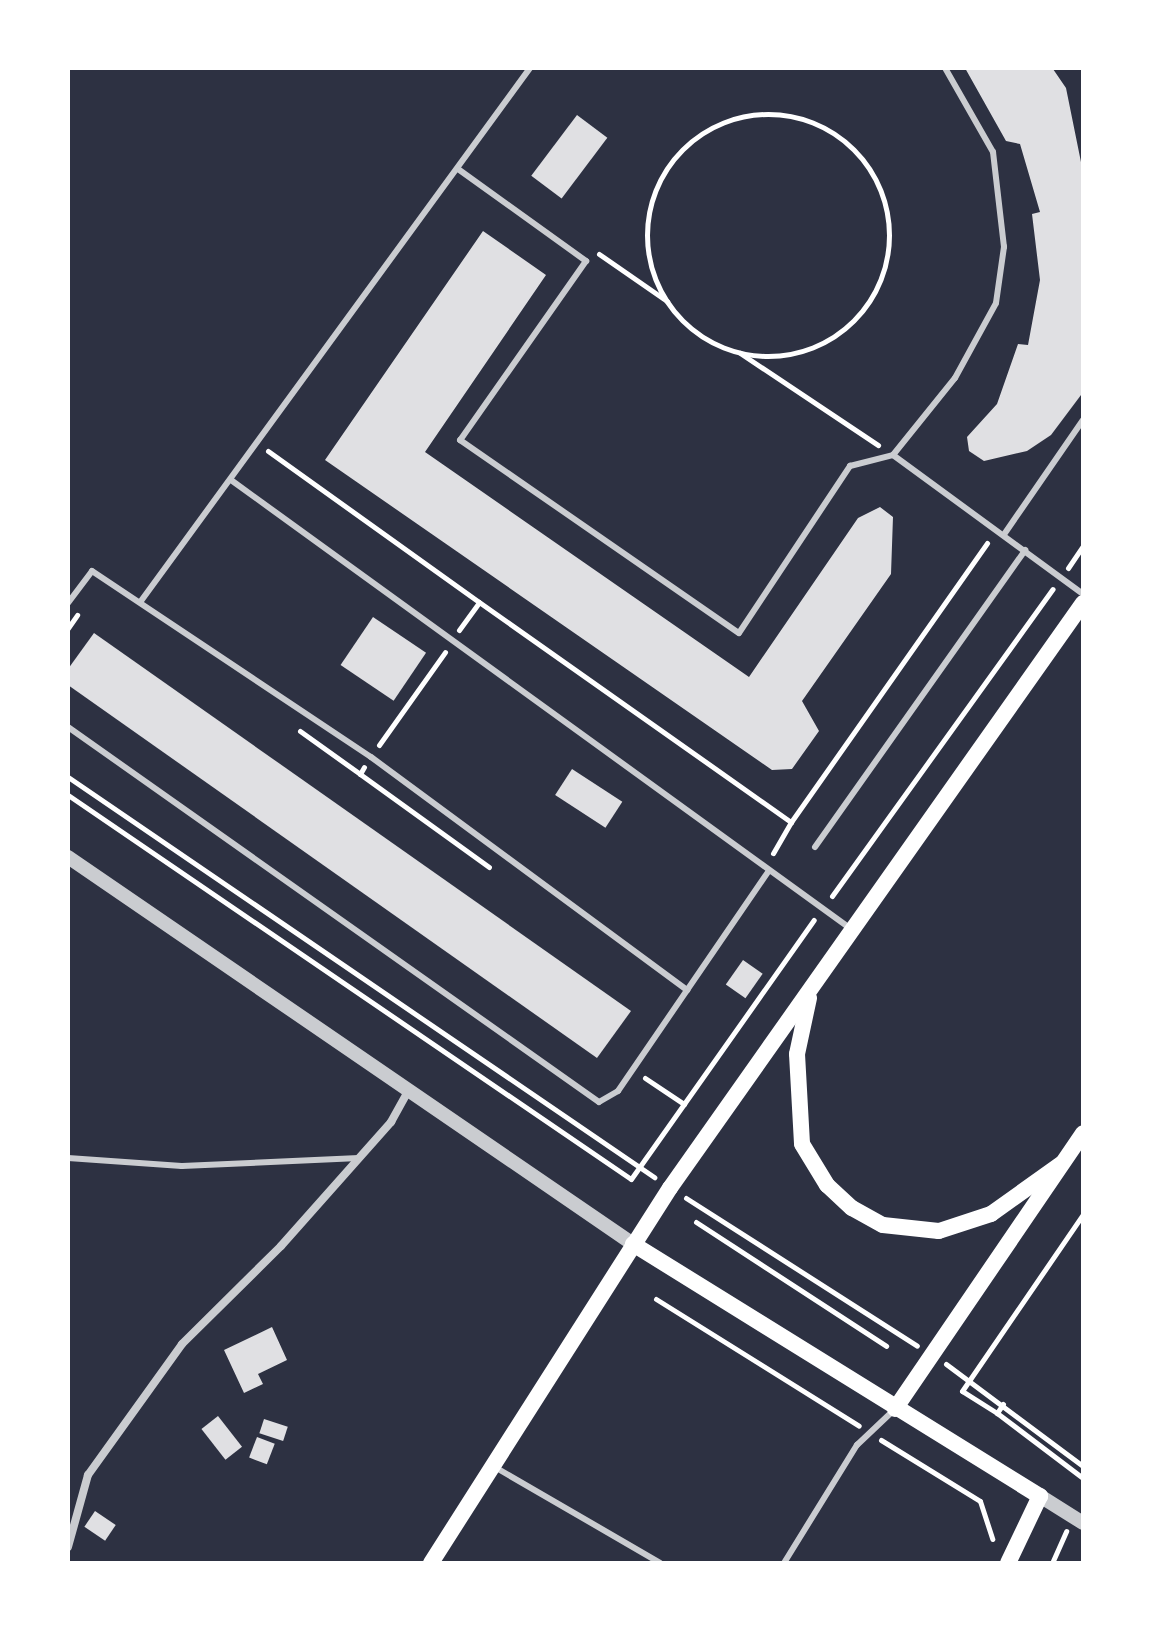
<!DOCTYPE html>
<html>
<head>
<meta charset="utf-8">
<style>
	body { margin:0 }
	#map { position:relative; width:1151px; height:1631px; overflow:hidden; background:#2d3142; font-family:"Golos Text",sans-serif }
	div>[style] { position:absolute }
	.building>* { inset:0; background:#e0e0e3; transform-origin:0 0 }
	.path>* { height:5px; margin:-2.5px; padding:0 2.5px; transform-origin:2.5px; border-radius:2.5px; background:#fff }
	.path>.ring { margin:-2.5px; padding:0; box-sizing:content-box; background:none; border:5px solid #fff; border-radius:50% }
	.service>* { height:6px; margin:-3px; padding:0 3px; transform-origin:3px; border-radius:3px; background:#caccd0 }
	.minor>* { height:8px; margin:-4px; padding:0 4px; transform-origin:4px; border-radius:4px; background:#caccd0 }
	.tertiary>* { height:14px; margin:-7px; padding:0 7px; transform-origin:7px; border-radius:7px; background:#caccd0 }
	.secondary>* { height:16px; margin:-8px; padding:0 8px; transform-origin:8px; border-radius:8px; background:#fff }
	span { translate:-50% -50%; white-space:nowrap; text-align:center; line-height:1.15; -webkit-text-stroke:8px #fff; paint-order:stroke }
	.frame { position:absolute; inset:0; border:70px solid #fff; pointer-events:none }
</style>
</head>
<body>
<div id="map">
	<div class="building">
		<div style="clip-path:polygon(965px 68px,1053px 69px,1066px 88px,1083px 172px,1081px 395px,1051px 435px,1027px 451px,984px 461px,969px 451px,967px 437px,997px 404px,1018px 344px,1028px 345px,1040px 280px,1032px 214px,1040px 212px,1020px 144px,1006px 141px)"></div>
		<div style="left:577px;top:115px;width:38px;height:76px;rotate:37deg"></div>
		<div style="clip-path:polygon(483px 231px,546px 275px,425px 452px,749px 677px,858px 518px,880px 507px,893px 517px,891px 574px,802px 701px,819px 731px,792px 769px,772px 770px,325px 460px)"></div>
		<div style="left:373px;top:617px;width:64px;height:58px;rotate:34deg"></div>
		<div style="clip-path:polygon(94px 633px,631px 1011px,597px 1058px,68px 685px,68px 669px)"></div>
		<div style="left:572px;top:769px;width:60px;height:31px;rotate:33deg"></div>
		<div style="left:743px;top:960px;width:24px;height:30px;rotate:35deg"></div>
		<div style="clip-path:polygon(272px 1327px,287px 1360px,258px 1374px,263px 1384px,244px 1393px,224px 1350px)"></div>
		<div style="left:218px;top:1416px;width:39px;height:21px;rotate:52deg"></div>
		<div style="left:264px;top:1419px;width:25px;height:15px;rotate:18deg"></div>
		<div style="left:257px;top:1437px;width:19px;height:22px;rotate:21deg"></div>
		<div style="left:95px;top:1511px;width:25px;height:19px;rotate:34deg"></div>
	</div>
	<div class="path">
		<div class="ring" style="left:647px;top:114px;width:237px;height:237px"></div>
		<div style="left:599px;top:254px;width:83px;rotate:34.7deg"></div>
		<div style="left:740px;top:353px;width:166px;rotate:33.7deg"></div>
		<div style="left:268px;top:451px;width:259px;rotate:35.6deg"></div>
		<div style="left:1068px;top:568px;width:27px;rotate:-56deg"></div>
		<div style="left:68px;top:628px;width:16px;rotate:-55deg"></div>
		<div style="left:459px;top:630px;width:34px;rotate:-54deg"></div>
		<div style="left:479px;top:602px;width:382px;rotate:35.2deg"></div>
		<div style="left:791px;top:822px;width:36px;rotate:120deg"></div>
		<div style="left:300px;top:731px;width:74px;rotate:35.6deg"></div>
		<div style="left:360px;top:774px;width:8px;rotate:-60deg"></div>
		<div style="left:379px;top:745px;width:114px;rotate:-54.6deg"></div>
		<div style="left:360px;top:774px;width:159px;rotate:35.8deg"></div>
		<div style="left:68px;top:777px;width:710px;rotate:34.32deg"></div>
		<div style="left:68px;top:795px;width:681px;rotate:34.3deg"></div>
		<div style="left:631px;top:1179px;width:317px;rotate:-54.8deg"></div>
		<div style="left:791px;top:822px;width:341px;rotate:-54.9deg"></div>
		<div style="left:832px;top:896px;width:378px;rotate:-54.3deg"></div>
		<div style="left:645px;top:1078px;width:47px;rotate:33.7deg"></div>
		<div style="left:686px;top:1198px;width:274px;rotate:32.6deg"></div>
		<div style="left:696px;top:1222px;width:227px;rotate:33.1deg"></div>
		<div style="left:656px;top:1299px;width:239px;rotate:32deg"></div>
		<div style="left:946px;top:1364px;width:171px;rotate:36.7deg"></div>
		<div style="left:1003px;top:1404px;width:11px;rotate:124deg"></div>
		<div style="left:997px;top:1413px;width:108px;rotate:37.1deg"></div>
		<div style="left:997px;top:1413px;width:41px;rotate:-147.8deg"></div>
		<div style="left:962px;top:1391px;width:214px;rotate:-55.6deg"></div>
		<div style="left:881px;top:1440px;width:116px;rotate:31.6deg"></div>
		<div style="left:980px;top:1501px;width:40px;rotate:72deg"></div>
		<div style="left:1052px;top:1563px;width:35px;rotate:-66deg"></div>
	</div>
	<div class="service">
		<div style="left:458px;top:169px;width:158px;rotate:35.7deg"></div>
		<div style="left:586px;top:261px;width:219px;rotate:125.1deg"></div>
		<div style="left:460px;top:440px;width:339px;rotate:34.7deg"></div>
		<div style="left:739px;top:633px;width:201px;rotate:-56.4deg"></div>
		<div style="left:850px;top:466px;width:44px;rotate:-14.3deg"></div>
		<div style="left:893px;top:455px;width:235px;rotate:36.2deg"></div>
		<div style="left:893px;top:455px;width:99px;rotate:-51.2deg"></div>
		<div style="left:955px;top:378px;width:85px;rotate:-61.3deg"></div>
		<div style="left:996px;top:303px;width:57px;rotate:-81.9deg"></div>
		<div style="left:1004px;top:247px;width:96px;rotate:-96.6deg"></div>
		<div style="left:993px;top:152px;width:97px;rotate:-119.7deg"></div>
		<div style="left:231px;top:480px;width:766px;rotate:35.91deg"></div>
		<div style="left:1005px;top:533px;width:137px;rotate:-55.4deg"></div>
		<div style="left:141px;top:601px;width:660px;rotate:-53.88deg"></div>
		<div style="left:68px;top:603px;width:40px;rotate:-53deg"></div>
		<div style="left:92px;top:571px;width:335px;rotate:33.7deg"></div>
		<div style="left:371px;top:757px;width:393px;rotate:36.4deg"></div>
		<div style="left:68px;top:727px;width:650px;rotate:35.23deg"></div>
		<div style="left:599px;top:1102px;width:22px;rotate:-30deg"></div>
		<div style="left:618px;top:1091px;width:265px;rotate:-55.6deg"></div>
		<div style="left:815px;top:847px;width:364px;rotate:-54.7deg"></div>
		<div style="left:68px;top:1158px;width:114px;rotate:4deg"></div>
		<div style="left:182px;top:1166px;width:177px;rotate:-2.6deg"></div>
		<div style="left:493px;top:1466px;width:193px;rotate:30.1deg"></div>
		<div style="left:784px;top:1563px;width:139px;rotate:-58.3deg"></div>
		<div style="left:857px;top:1445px;width:52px;rotate:-43.5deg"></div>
	</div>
	<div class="minor">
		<div style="left:68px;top:1547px;width:75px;rotate:-74.5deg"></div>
		<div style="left:88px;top:1475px;width:161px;rotate:-54.3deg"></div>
		<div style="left:182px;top:1344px;width:139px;rotate:-44.7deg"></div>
		<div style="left:281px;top:1246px;width:166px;rotate:-48.4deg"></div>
		<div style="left:391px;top:1122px;width:33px;rotate:-61deg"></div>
	</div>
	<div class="tertiary">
		<div style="left:68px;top:857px;width:685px;rotate:34.41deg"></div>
		<div style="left:1040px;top:1496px;width:51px;rotate:32.1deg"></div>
	</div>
	<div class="secondary">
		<div style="left:809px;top:998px;width:57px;rotate:102.1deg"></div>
		<div style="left:797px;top:1054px;width:90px;rotate:86.8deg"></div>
		<div style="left:802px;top:1144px;width:48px;rotate:58.6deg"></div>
		<div style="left:827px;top:1185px;width:34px;rotate:43deg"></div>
		<div style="left:852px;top:1208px;width:35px;rotate:29deg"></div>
		<div style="left:883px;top:1225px;width:56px;rotate:6.1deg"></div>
		<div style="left:939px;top:1231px;width:55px;rotate:-18.1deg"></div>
		<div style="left:991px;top:1214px;width:86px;rotate:-35.5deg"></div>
		<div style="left:633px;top:1244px;width:479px;rotate:31.8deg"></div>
		<div style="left:1040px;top:1496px;width:74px;rotate:115.5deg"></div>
		<div style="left:895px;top:1409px;width:334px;rotate:-55.7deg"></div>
		<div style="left:431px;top:1563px;width:445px;rotate:-57.5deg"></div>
		<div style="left:670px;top:1188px;width:716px;rotate:-54.78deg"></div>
	</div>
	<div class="frame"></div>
</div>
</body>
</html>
